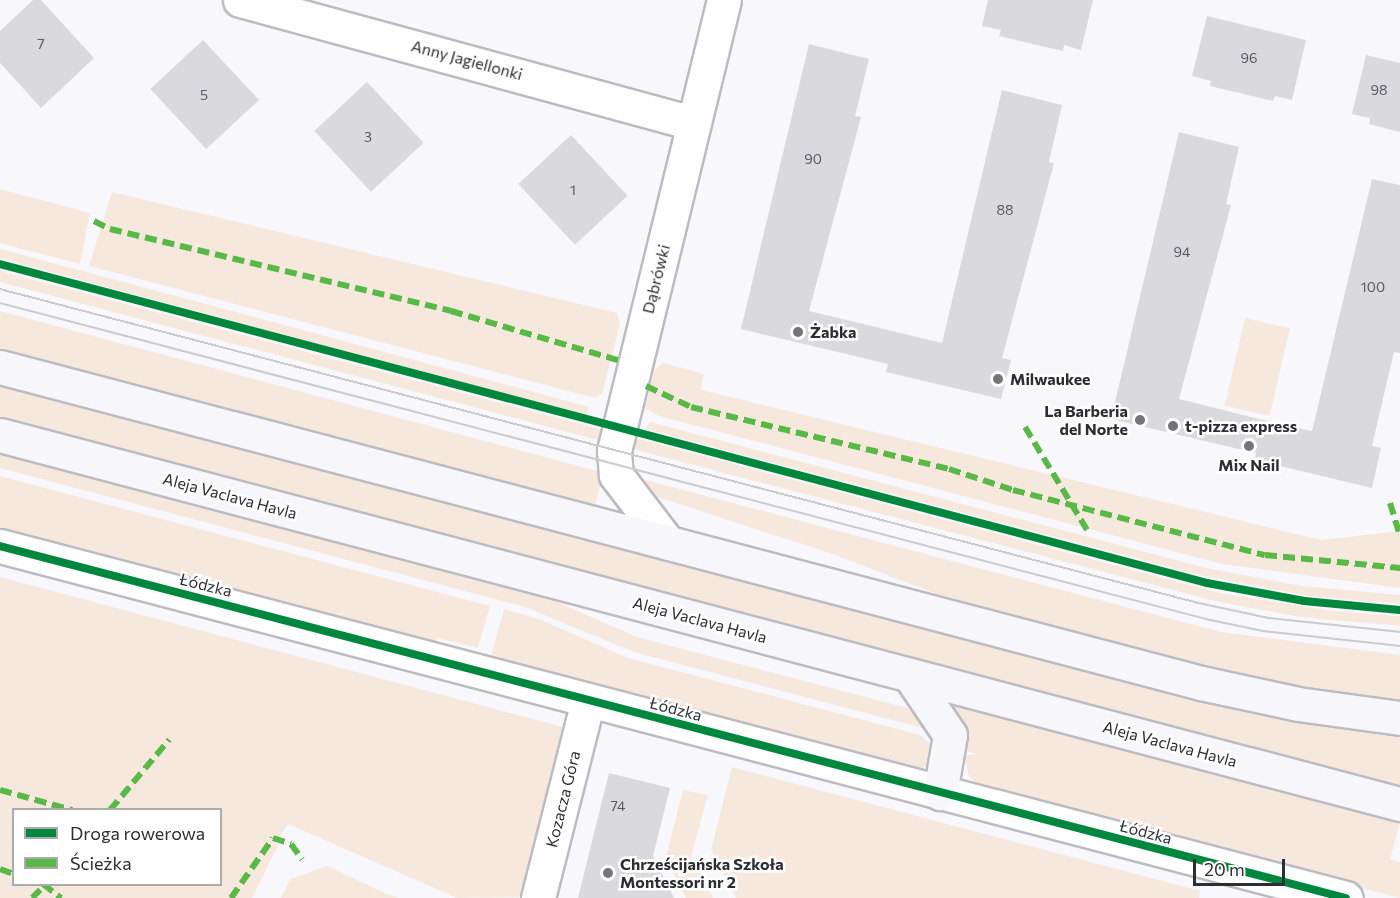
<!DOCTYPE html>
<html>
<head>
<meta charset="utf-8">
<style>
	body { margin:0 }
	#map { position:relative; width:1400px; height:898px; overflow:hidden; background:#f7f7fc; font-family:Commissioner,sans-serif }
	div>[style] { position:absolute }
	.green>* { inset:0; background:#f7e8de; transform-origin:0 0 }
	.building>* { inset:0; background:#dadade; transform-origin:0 0 }
	.roads { filter:drop-shadow(2px 0 #bbbbc0) drop-shadow(-2px 0 #bbbbc0) drop-shadow(0 2px #bbbbc0) drop-shadow(0 -2px #bbbbc0) }
	.minor>* { height:33px; margin:-16.5px; padding:0 16.5px; transform-origin:16.5px; border-radius:16.5px; background:#fefeff }
	.secondary>* { height:33px; margin:-16.5px; padding:0 16.5px; transform-origin:16.5px; border-radius:16.5px; background:#f6f6fb }
	.tram>* { height:1.5px; margin:-0.75px; padding:0 0.75px; transform-origin:0.75px; border-radius:0.75px; background:#cbcbcc }
	.quiet>* { height:6px; margin-top:-3px; transform-origin:0; background:repeating-linear-gradient(90deg,#58b947 0 12px,transparent 0 18px) }
	.cycleway>* { height:8px; margin:-4px; padding:0 4px; transform-origin:4px; border-radius:4px; background:#00873e }
	.dots>* { width:16px; height:16px; translate:-50% -50%; box-sizing:border-box; border:3px solid #fff; border-radius:50% }
	span { translate:-50% -50%; white-space:nowrap; text-align:center; line-height:1.15; -webkit-text-stroke:5px #fff; paint-order:stroke }
	.number-label { font-size:14px; color:#58595e }
	.number-label span { -webkit-text-stroke-width:0 }
	.street-label { font-size:16px; color:#2d2e33 }
	.poi-label { font-size:16px; color:#2d2e33; font-weight:700 }
	.left { translate:0 -50%; text-align:left }
	.right { translate:-100% -50%; text-align:right }
	.legend { position:absolute; left:12px; top:808px; width:210px; height:78px; box-sizing:border-box; background:#fff; border:2px solid #ababad; margin:0; padding:8px 10px; list-style:none; font-size:18px; color:#2d2e33 }
	.legend li { display:flex; align-items:center; gap:12px; height:30px }
	.legend b { width:30px; border:2px solid #ababad }
	.scale { position:absolute; left:1193px; top:859px; width:92px; height:27px; box-sizing:border-box; border:3px solid #2d2e33; border-top:0; padding-left:8px; font-size:18px; line-height:21px; white-space:nowrap; color:#2d2e33; -webkit-text-stroke:4px #fff; paint-order:stroke }
</style>
</head>
<body>
<div id="map">
	<div class="green">
		<div style="clip-path:polygon(0 189px,90px 213px,80px 264px,0 243px)"></div>
		<div style="clip-path:polygon(112px 192px,617px 313px,620px 324px,602px 394px,595px 398px,89px 266px)"></div>
		<div style="left:0;top:249px;width:610px;height:9px;rotate:15deg"></div>
		<div style="clip-path:polygon(0 271px,607px 431px,604px 441px,598px 440px,0 282px)"></div>
		<div style="left:0;top:311px;width:625px;height:39px;rotate:15deg"></div>
		<div style="left:1245px;top:318px;width:46px;height:90px;rotate:13deg"></div>
		<div style="clip-path:polygon(664px 363px,704px 374px,701px 390px,1321px 540px,1400px 531px,1400px 588px,1222px 564px,659px 416px,645px 408px,655px 369px)"></div>
		<div style="clip-path:polygon(0 385px,1195px 699px,1296px 721px,1400px 736px,1400px 787px,0 417px)"></div>
		<div style="clip-path:polygon(650px 422px,1206px 568px,1302px 586px,1400px 595px,1400px 604px,1309px 596px,1204px 576px,645px 429px)"></div>
		<div style="clip-path:polygon(628px 436px,1220px 593px,1332px 611px,1400px 616px,1400px 626px,1300px 617px,1215px 601px,625px 447px)"></div>
		<div style="clip-path:polygon(0 452px,541px 595px,637px 637px,907px 708px,938px 732px,634px 652px,525px 607px,0 468px)"></div>
		<div style="clip-path:polygon(0 476px,490px 606px,478px 648px,438px 638px,435px 647px,0 533px)"></div>
		<div style="clip-path:polygon(630px 476px,1221px 632px,1400px 655px,1400px 701px,1260px 680px,952px 600px,830px 553px,654px 496px)"></div>
		<div style="clip-path:polygon(evenodd,0 577px,563px 727px,522px 897px,457px 898px,288px 824px,275px 843px,278px 845px,252px 898px,0 898px,0 577px,14px 810px,220px 810px,220px 884px,14px 884px,14px 810px)"></div>
		<div style="clip-path:polygon(504px 609px,539px 619px,628px 658px,920px 735px,939px 750px,930px 765px,915px 770px,490px 660px)"></div>
		<div style="left:942px;top:700px;width:474px;height:43px;rotate:15deg"></div>
		<div style="clip-path:polygon(988px 752px,1400px 862px,1400px 898px,981px 788px,969px 776px,964px 756px)"></div>
		<div style="clip-path:polygon(732px 767px,1200px 891px,1199px 898px,736px 898px,711px 850px)"></div>
		<div style="clip-path:polygon(683px 790px,708px 795px,691px 856px,713px 898px,686px 898px,666px 857px)"></div>
		<div style="clip-path:polygon(327px 866px,385px 893px,399px 898px,281px 898px,290px 879px)"></div>
	</div>
	<div class="building">
		<div style="clip-path:polygon(33px 0,41px 0,94px 58px,41px 108px,0 63px,0 31px)"></div>
		<div style="clip-path:polygon(988px 0,1093px 0,1081px 50px,1064px 45px,1063px 51px,999px 36px,1001px 30px,982px 26px)"></div>
		<div style="clip-path:polygon(1207px 16px,1306px 40px,1292px 100px,1275px 96px,1273px 101px,1210px 86px,1211px 81px,1192px 76px)"></div>
		<div style="left:203px;top:40px;width:82px;height:72px;rotate:47deg"></div>
		<div style="clip-path:polygon(809px 44px,869px 59px,855px 116px,861px 117px,809px 311px,942px 343px,1002px 90px,1062px 105px,1049px 162px,1054px 163px,1002px 358px,1011px 360px,1001px 399px,886px 372px,888px 364px,741px 329px)"></div>
		<div style="clip-path:polygon(1366px 55px,1400px 63px,1400px 132px,1369px 124px,1370px 118px,1352px 114px)"></div>
		<div style="left:367px;top:82px;width:83px;height:72px;rotate:47deg"></div>
		<div style="clip-path:polygon(1179px 132px,1239px 147px,1226px 204px,1231px 205px,1179px 399px,1267px 421px,1312px 431px,1372px 179px,1400px 185px,1400px 353px,1394px 352px,1372px 446px,1381px 448px,1372px 488px,1255px 460px,1256px 453px,1111px 419px)"></div>
		<div style="left:571px;top:135px;width:83px;height:72px;rotate:47deg"></div>
		<div style="clip-path:polygon(609px 773px,670px 788px,653px 856px,674px 898px,578px 898px)"></div>
	</div>
	<div class="roads">
		<div class="minor">
			<div style="left:240px;top:0;width:470px;rotate:15.2deg"></div>
			<div style="left:668px;top:543px;width:86px;rotate:-127.4deg"></div>
			<div style="left:616px;top:475px;width:24px;rotate:-95deg"></div>
			<div style="left:614px;top:451px;width:464px;rotate:-76.3deg"></div>
			<div style="left:0;top:546px;width:1391px;rotate:14.66deg"></div>
			<div style="left:538px;top:898px;width:204px;rotate:-75.8deg"></div>
		</div>
		<div class="secondary">
			<div style="left:0;top:367px;width:1242px;rotate:14.74deg"></div>
			<div style="left:1201px;top:683px;width:99px;rotate:12.2deg"></div>
			<div style="left:1298px;top:704px;width:103px;rotate:7.8deg"></div>
			<div style="left:0;top:435px;width:1448px;rotate:14.77deg"></div>
			<div style="left:911px;top:677px;width:70px;rotate:56.1deg"></div>
			<div style="left:950px;top:735px;width:59px;rotate:99.8deg"></div>
		</div>
	</div>
	<div class="tram">
		<div style="left:0;top:289px;width:1239px;rotate:14.68deg"></div>
		<div style="left:1199px;top:603px;width:72px;rotate:12.1deg"></div>
		<div style="left:1269px;top:618px;width:132px;rotate:6.1deg"></div>
		<div style="left:0;top:303px;width:1247px;rotate:14.68deg"></div>
		<div style="left:1206px;top:619px;width:58px;rotate:11.9deg"></div>
		<div style="left:1263px;top:631px;width:138px;rotate:6.2deg"></div>
	</div>
	<div class="quiet">
		<div style="left:94px;top:221px;width:18px;rotate:27deg"></div>
		<div style="left:110px;top:229px;width:351px;rotate:13.5deg"></div>
		<div style="left:451px;top:311px;width:174px;rotate:16.4deg"></div>
		<div style="left:646px;top:386px;width:50px;rotate:25deg"></div>
		<div style="left:691px;top:407px;width:265px;rotate:13.5deg"></div>
		<div style="left:949px;top:469px;width:67px;rotate:18.2deg"></div>
		<div style="left:1013px;top:490px;width:260px;rotate:14.5deg"></div>
		<div style="left:1265px;top:555px;width:136px;rotate:5.5deg"></div>
		<div style="left:1025px;top:427px;width:124px;rotate:58.9deg"></div>
		<div style="left:1390px;top:503px;width:34px;rotate:73deg"></div>
		<div style="left:0;top:790px;width:75px;rotate:15.5deg"></div>
		<div style="left:110px;top:810px;width:92px;rotate:-49.9deg"></div>
		<div style="left:0;top:869px;width:15px;rotate:20deg"></div>
		<div style="left:43px;top:884px;width:23px;rotate:38deg"></div>
		<div style="left:32px;top:898px;width:20px;rotate:-45deg"></div>
		<div style="left:231px;top:898px;width:73px;rotate:-55deg"></div>
		<div style="left:273px;top:838px;width:19px;rotate:18deg"></div>
		<div style="left:291px;top:844px;width:19px;rotate:54deg"></div>
	</div>
	<div class="cycleway">
		<div style="left:0;top:264px;width:1248px;rotate:14.8deg"></div>
		<div style="left:1207px;top:583px;width:99px;rotate:10.5deg"></div>
		<div style="left:1304px;top:601px;width:96px;rotate:5.4deg"></div>
		<div style="left:0;top:546px;width:1391px;rotate:14.66deg"></div>
	</div>
	<div class="dots">
		<div style="left:798px;top:332px;background:#747479"></div>
		<div style="left:998px;top:379px;background:#747479"></div>
		<div style="left:1140px;top:420px;background:#747479"></div>
		<div style="left:1173px;top:426px;background:#747479"></div>
		<div style="left:1249px;top:446px;background:#747479"></div>
		<div style="left:608px;top:873px;background:#747479"></div>
	</div>
	<div class="number-label">
		<span style="left:41px;top:44px">7</span>
		<span style="left:1249px;top:58px">96</span>
		<span style="left:1379px;top:90px">98</span>
		<span style="left:204px;top:95px">5</span>
		<span style="left:368px;top:137px">3</span>
		<span style="left:813px;top:159px">90</span>
		<span style="left:573px;top:190px">1</span>
		<span style="left:1005px;top:210px">88</span>
		<span style="left:1182px;top:252px">94</span>
		<span style="left:1373px;top:287px">100</span>
		<span style="left:618px;top:806px">74</span>
	</div>
	<div class="street-label">
		<span style="left:467px;top:60px;rotate:15deg">Anny Jagiellonki</span>
		<span style="left:656px;top:279px;rotate:-76deg">Dąbrówki</span>
		<span style="left:230px;top:496px;rotate:15deg">Aleja Vaclava Havla</span>
		<span style="left:206px;top:585px;rotate:14deg">Łódzka</span>
		<span style="left:700px;top:620px;rotate:15deg">Aleja Vaclava Havla</span>
		<span style="left:676px;top:709px;rotate:15deg">Łódzka</span>
		<span style="left:1170px;top:744px;rotate:15deg">Aleja Vaclava Havla</span>
		<span style="left:563px;top:799px;rotate:-76deg">Kozacza Góra</span>
		<span style="left:1146px;top:832px;rotate:15deg">Łódzka</span>
	</div>
	<div class="poi-label">
		<span class="left" style="left:810px;top:332px">Żabka</span>
		<span class="left" style="left:1010px;top:379px">Milwaukee</span>
		<span class="right" style="left:1128px;top:420px">La Barberia<br>del Norte</span>
		<span class="left" style="left:1185px;top:426px">t-pizza express</span>
		<span style="left:1249px;top:465px">Mix Nail</span>
		<span class="left" style="left:620px;top:873px">Chrześcijańska Szkoła<br>Montessori nr 2</span>
	</div>
	<ul class="legend">
	<li><b style="height:8px;background:#00873e"></b>Droga rowerowa</li>
	<li><b style="height:8px;background:#58b947"></b>Ścieżka</li>
	</ul>
	<div class="scale">20 m</div>
</div>
</body>
</html>
